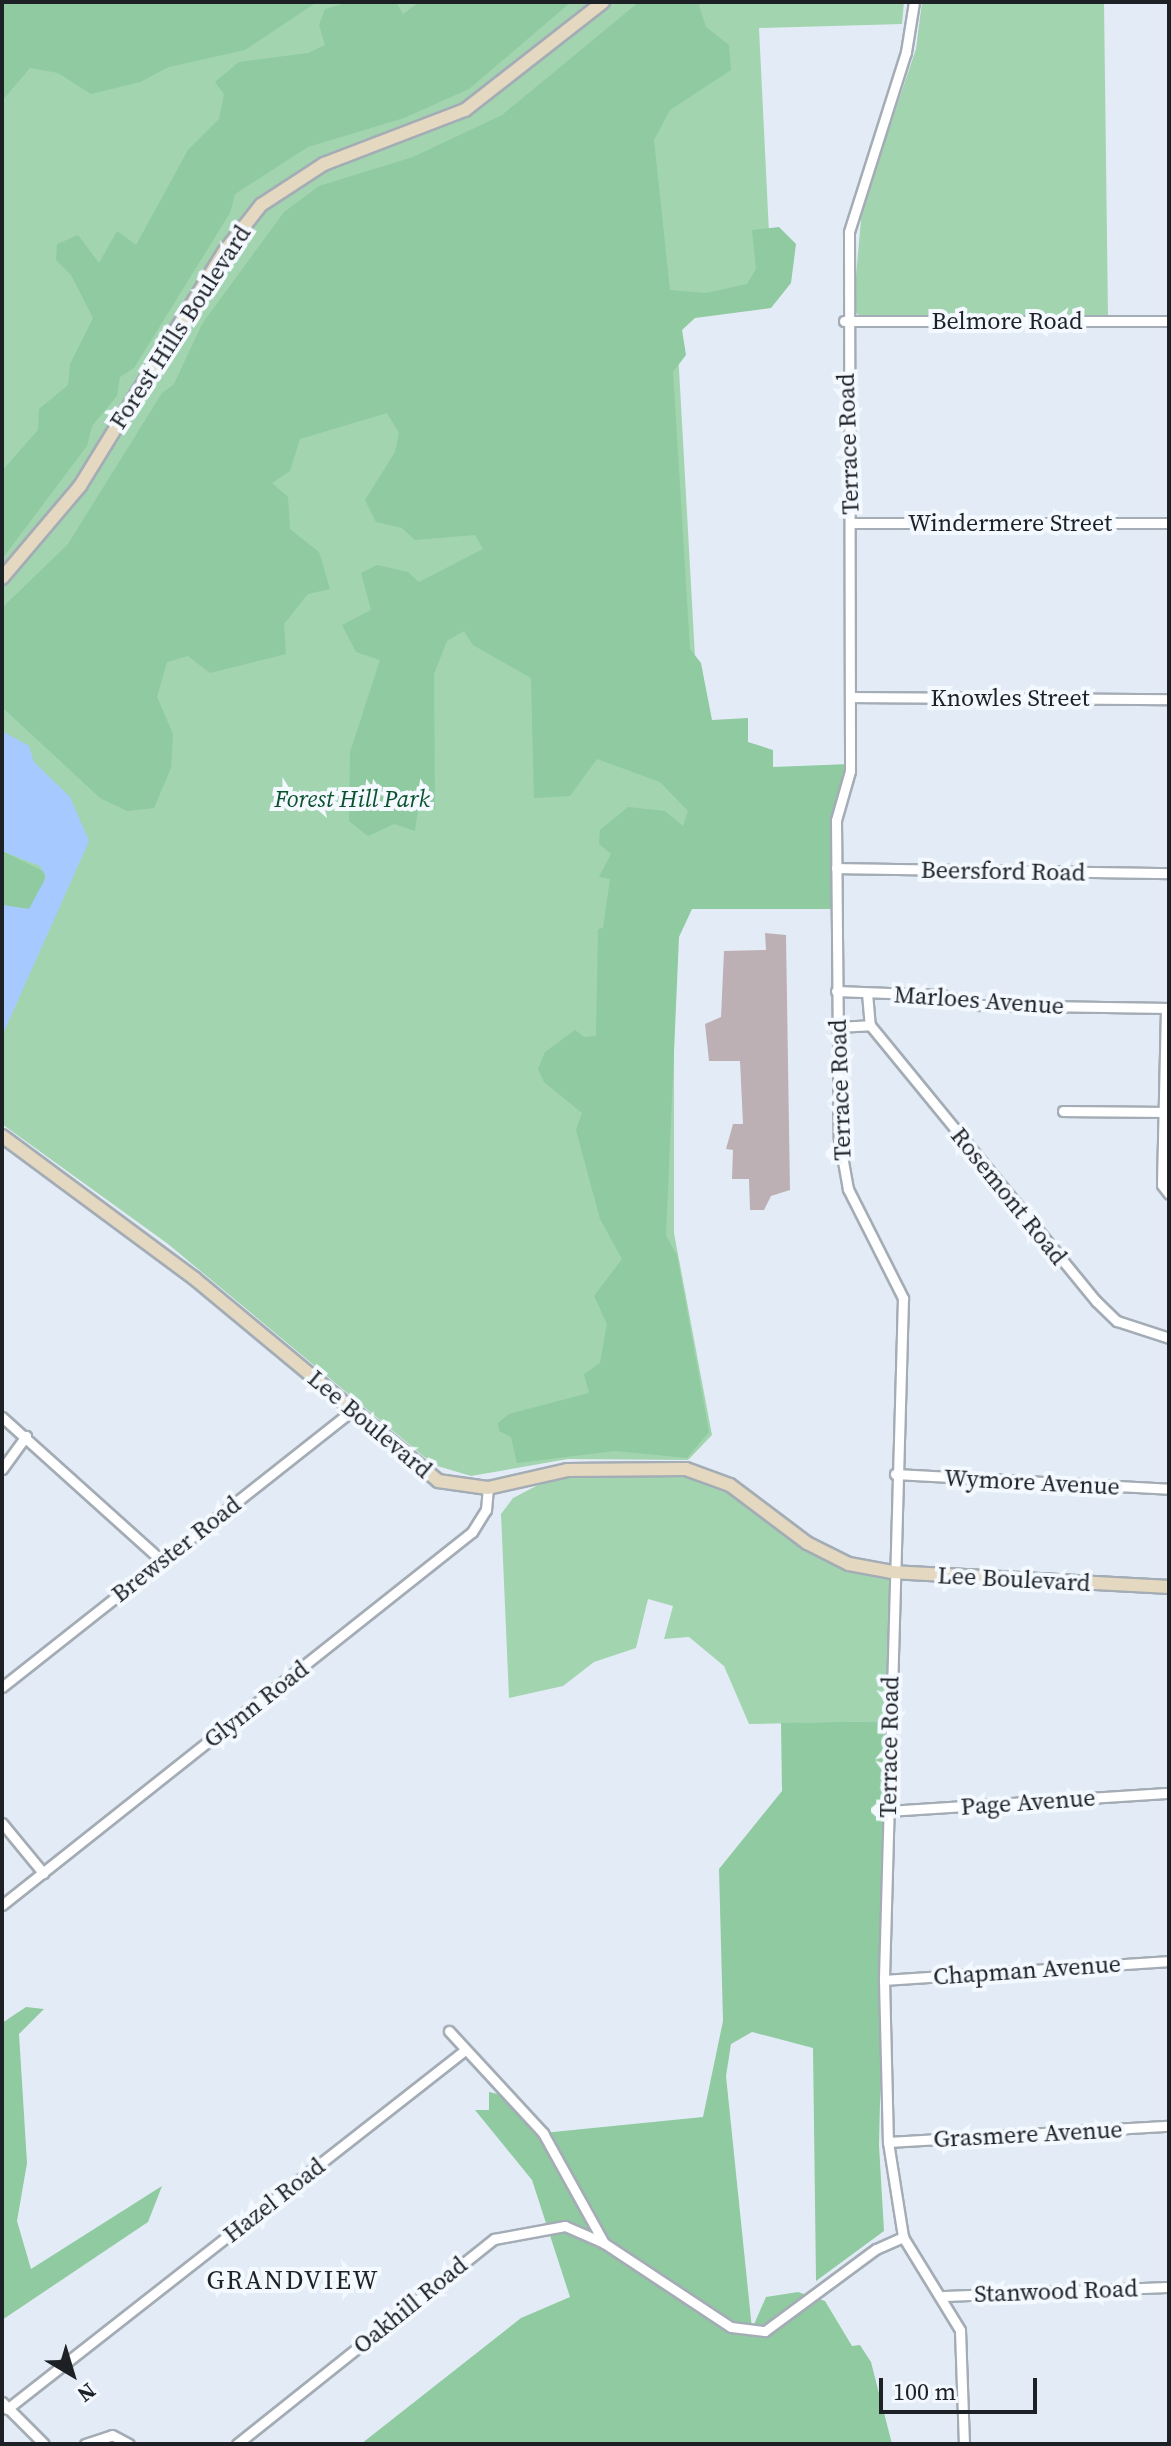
<!DOCTYPE html>
<html>
<head>
<meta charset="utf-8">
<style>
	body { margin:0 }
	#map { position:relative; width:1171px; height:2446px; overflow:hidden; background:#e3ecf6; font-family:"Source Serif 4",serif }
	div>[style] { position:absolute }
	.green>* { inset:0; background:#a2d4b0 }
	.forest>* { inset:0; background:#8fcaa0 }
	.water>* { inset:0; background:#a6caff }
	.building>* { inset:0; background:#bdb0b5 }
	.roads { filter:drop-shadow(2px 0 #a4acb5) drop-shadow(-2px 0 #a4acb5) drop-shadow(0 2px #a4acb5) drop-shadow(0 -2px #a4acb5) }
	.street>* { height:9px; margin:-4.5px; padding:0 4.5px; transform-origin:4.5px; border-radius:4.5px; background:#fff }
	.secondary>* { height:12px; margin:-6px; padding:0 6px; transform-origin:6px; border-radius:6px; background:#e4d9c0 }
	span { translate:-50% -50%; white-space:nowrap; text-align:center; line-height:1.15; -webkit-text-stroke:8px #f3f9ff; paint-order:stroke }
	.street-label { font-size:24px; color:#1d2024 }
	.park-label { font-size:24px; color:#0b512b; font-style:italic }
	.neighbourhood-label { font-size:26px; color:#1d2024; letter-spacing:2px }
	.frame { position:absolute; inset:0; border:4px solid #1d2024; pointer-events:none }
	.north { position:absolute; left:32px; top:2334px; width:80px; height:80px; -webkit-text-stroke:6px #f3f9ff; paint-order:stroke; rotate:142deg; font-size:22px; font-weight:700; line-height:32px; text-align:center; color:#1d2024 }
	.north::after { content:''; display:block; margin:auto; width:28px; height:36px; background:#1d2024; clip-path:polygon(50% 0,100% 100%,50% 72%,0 100%) }
	.scale { position:absolute; left:879px; top:2378px; width:158px; height:36px; box-sizing:border-box; border:4px solid #1d2024; border-top:0; padding-left:10px; font-size:24px; line-height:28px; white-space:nowrap; color:#1d2024; -webkit-text-stroke:6px #f3f9ff; paint-order:stroke }
</style>
</head>
<body>
<div id="map">
	<div class="green">
		<div style="clip-path:polygon(2px 2px,904px 2px,902px 24px,759px 28px,772px 294px,675px 297px,703px 801px,691px 898px,674px 939px,674px 1233px,712px 1435px,688px 1460px,568px 1459px,471px 1476px,434px 1465px,168px 1244px,2px 1124px)"></div>
		<div style="clip-path:polygon(922px 2px,1104px 2px,1108px 317px,862px 318px,853px 310px,862px 209px,916px 49px)"></div>
		<div style="clip-path:polygon(567px 1470px,708px 1475px,826px 1554px,892px 1572px,889px 1721px,749px 1724px,724px 1666px,689px 1637px,664px 1639px,673px 1606px,648px 1599px,636px 1648px,594px 1662px,563px 1686px,509px 1698px,501px 1514px,513px 1498px)"></div>
	</div>
	<div class="forest">
		<div style="clip-path:polygon(2px 2px,317px 2px,245px 50px,169px 67px,140px 82px,91px 94px,58px 73px,30px 68px,2px 101px)"></div>
		<div style="clip-path:polygon(349px 2px,396px 2px,403px 14px,419px 2px,571px 2px,469px 89px,404px 118px,308px 147px,235px 194px,230px 213px,134px 368px,120px 377px,117px 396px,92px 426px,87px 446px,2px 559px,2px 471px,38px 430px,39px 409px,68px 385px,70px 364px,93px 318px,71px 275px,56px 260px,57px 244px,78px 235px,99px 263px,117px 231px,136px 245px,188px 150px,219px 119px,224px 94px,215px 82px,239px 62px,308px 53px,325px 45px,319px 25px,325px 9px)"></div>
		<div style="clip-path:polygon(639px 2px,698px 2px,706px 27px,729px 45px,731px 70px,670px 110px,654px 140px,670px 290px,706px 293px,747px 284px,756px 269px,752px 230px,779px 227px,796px 244px,791px 283px,771px 308px,695px 318px,682px 330px,686px 355px,673px 372px,690px 649px,701px 663px,712px 720px,748px 718px,748px 742px,773px 750px,773px 767px,850px 764px,836px 820px,836px 909px,692px 909px,679px 937px,666px 1236px,677px 1255px,709px 1432px,687px 1458px,615px 1451px,517px 1463px,511px 1437px,499px 1431px,498px 1423px,509px 1414px,589px 1393px,584px 1374px,600px 1363px,607px 1324px,594px 1296px,622px 1259px,600px 1219px,576px 1130px,582px 1113px,544px 1082px,538px 1069px,545px 1052px,575px 1030px,584px 1037px,596px 1036px,598px 929px,603px 928px,610px 879px,599px 877px,611px 854px,599px 844px,600px 830px,628px 807px,665px 811px,683px 826px,688px 811px,660px 782px,597px 759px,570px 796px,534px 798px,531px 678px,473px 645px,464px 631px,447px 641px,434px 674px,435px 809px,419px 802px,415px 831px,394px 824px,368px 836px,349px 821px,350px 752px,380px 660px,356px 652px,342px 625px,371px 610px,361px 573px,377px 565px,408px 572px,419px 582px,483px 549px,475px 535px,415px 540px,402px 528px,376px 522px,365px 500px,395px 452px,399px 433px,387px 413px,300px 439px,290px 471px,272px 483px,288px 497px,290px 529px,319px 552px,330px 589px,308px 594px,284px 624px,286px 654px,210px 673px,188px 656px,167px 662px,157px 697px,173px 734px,171px 768px,154px 808px,127px 811px,100px 798px,2px 707px,2px 608px,68px 544px,162px 393px,174px 384px,202px 324px,284px 212px,319px 186px,413px 157px,502px 115px)"></div>
		<div style="clip-path:polygon(2px 851px,45px 872px,44px 888px,29px 909px,2px 905px)"></div>
		<div style="clip-path:polygon(889px 1721px,879px 2145px,884px 2231px,816px 2281px,813px 2048px,752px 2032px,731px 2044px,726px 2076px,752px 2329px,766px 2297px,798px 2292px,825px 2301px,852px 2346px,860px 2345px,871px 2362px,892px 2444px,361px 2444px,521px 2318px,570px 2297px,532px 2180px,475px 2110px,489px 2110px,489px 2092px,502px 2095px,543px 2133px,703px 2117px,723px 2021px,719px 1869px,782px 1791px,781px 1723px)"></div>
		<div style="clip-path:polygon(26px 2007px,44px 2009px,19px 2034px,27px 2163px,17px 2221px,31px 2269px,162px 2186px,148px 2222px,2px 2320px,2px 2023px)"></div>
	</div>
	<div class="water">
		<div style="clip-path:polygon(2px 731px,29px 746px,34px 762px,70px 797px,89px 841px,2px 1036px,2px 905px,29px 909px,46px 877px,40px 866px,2px 851px)"></div>
	</div>
	<div class="building">
		<div style="clip-path:polygon(765px 933px,786px 935px,790px 1190px,771px 1196px,764px 1210px,750px 1210px,749px 1179px,732px 1179px,733px 1150px,726px 1149px,733px 1124px,743px 1124px,740px 1061px,709px 1061px,705px 1024px,721px 1017px,724px 951px,766px 950px)"></div>
	</div>
	<div class="roads">
		<div class="street">
			<div style="left:914px;top:2px;width:51px;rotate:99.1deg"></div>
			<div style="left:906px;top:52px;width:189px;rotate:107.6deg"></div>
			<div style="left:849px;top:232px;width:539px;rotate:89.89deg"></div>
			<div style="left:850px;top:771px;width:51px;rotate:105.9deg"></div>
			<div style="left:836px;top:820px;width:319px;rotate:89.5deg"></div>
			<div style="left:839px;top:1139px;width:51px;rotate:79.8deg"></div>
			<div style="left:848px;top:1189px;width:122px;rotate:63.2deg"></div>
			<div style="left:903px;top:1298px;width:682px;rotate:91.6deg"></div>
			<div style="left:884px;top:1980px;width:162px;rotate:88.6deg"></div>
			<div style="left:888px;top:2142px;width:96px;rotate:81deg"></div>
			<div style="left:903px;top:2237px;width:109px;rotate:58.5deg"></div>
			<div style="left:960px;top:2330px;width:114px;rotate:88deg"></div>
			<div style="left:844px;top:321px;width:325px"></div>
			<div style="left:850px;top:523px;width:319px"></div>
			<div style="left:850px;top:697px;width:319px;rotate:0.4deg"></div>
			<div style="left:836px;top:868px;width:333px;rotate:0.9deg"></div>
			<div style="left:836px;top:991px;width:106px;rotate:2.2deg"></div>
			<div style="left:942px;top:995px;width:34px;rotate:17deg"></div>
			<div style="left:975px;top:1005px;width:194px;rotate:0.9deg"></div>
			<div style="left:867px;top:993px;width:32px;rotate:85deg"></div>
			<div style="left:870px;top:1025px;width:357px;rotate:50.7deg"></div>
			<div style="left:1096px;top:1301px;width:29px;rotate:44deg"></div>
			<div style="left:1117px;top:1321px;width:55px;rotate:18.1deg"></div>
			<div style="left:1166px;top:1008px;width:177px;rotate:91.3deg"></div>
			<div style="left:1162px;top:1185px;width:11px;rotate:52deg"></div>
			<div style="left:837px;top:1027px;width:33px;rotate:-3deg"></div>
			<div style="left:1063px;top:1111px;width:101px;rotate:0.6deg"></div>
			<div style="left:2px;top:1417px;width:214px;rotate:42deg"></div>
			<div style="left:2px;top:1469px;width:41px;rotate:-54deg"></div>
			<div style="left:895px;top:1474px;width:274px;rotate:3.1deg"></div>
			<div style="left:2px;top:1687px;width:445px;rotate:-38.3deg"></div>
			<div style="left:888px;top:1811px;width:282px;rotate:-3.7deg"></div>
			<div style="left:2px;top:1823px;width:65px;rotate:50.6deg"></div>
			<div style="left:2px;top:1905px;width:600px;rotate:-38.44deg"></div>
			<div style="left:472px;top:1532px;width:26px;rotate:-58deg"></div>
			<div style="left:486px;top:1510px;width:22px;rotate:-85deg"></div>
			<div style="left:884px;top:1980px;width:286px;rotate:-3.8deg"></div>
			<div style="left:449px;top:2031px;width:139px;rotate:47.3deg"></div>
			<div style="left:543px;top:2133px;width:126px;rotate:61deg"></div>
			<div style="left:604px;top:2243px;width:152px;rotate:33.5deg"></div>
			<div style="left:731px;top:2327px;width:34px;rotate:7deg"></div>
			<div style="left:765px;top:2331px;width:138px;rotate:-36.5deg"></div>
			<div style="left:876px;top:2249px;width:30px;rotate:-24deg"></div>
			<div style="left:888px;top:2142px;width:281px;rotate:-3.3deg"></div>
			<div style="left:943px;top:2296px;width:226px;rotate:-2.3deg"></div>
			<div style="left:2px;top:2402px;width:59px;rotate:45deg"></div>
			<div style="left:7px;top:2409px;width:582px;rotate:-38.09deg"></div>
			<div style="left:85px;top:2444px;width:28px;rotate:-18deg"></div>
			<div style="left:112px;top:2435px;width:19px;rotate:28deg"></div>
			<div style="left:237px;top:2444px;width:329px;rotate:-38.6deg"></div>
			<div style="left:494px;top:2239px;width:72px;rotate:-10.4deg"></div>
			<div style="left:565px;top:2226px;width:43px;rotate:23.6deg"></div>
		</div>
		<div class="secondary">
			<div style="left:2px;top:578px;width:121px;rotate:-49.7deg"></div>
			<div style="left:80px;top:486px;width:275px;rotate:-58.4deg"></div>
			<div style="left:224px;top:252px;width:60px;rotate:-51.8deg"></div>
			<div style="left:261px;top:205px;width:75px;rotate:-33.1deg"></div>
			<div style="left:324px;top:164px;width:151px;rotate:-21deg"></div>
			<div style="left:465px;top:110px;width:175px;rotate:-38deg"></div>
			<div style="left:2px;top:1136px;width:240px;rotate:36.5deg"></div>
			<div style="left:195px;top:1279px;width:316px;rotate:39.7deg"></div>
			<div style="left:438px;top:1481px;width:50px;rotate:8deg"></div>
			<div style="left:488px;top:1488px;width:81px;rotate:-12.8deg"></div>
			<div style="left:567px;top:1470px;width:119px;rotate:-0.5deg"></div>
			<div style="left:686px;top:1469px;width:47px;rotate:20deg"></div>
			<div style="left:730px;top:1485px;width:96px;rotate:37deg"></div>
			<div style="left:807px;top:1543px;width:47px;rotate:26.6deg"></div>
			<div style="left:849px;top:1564px;width:44px;rotate:10.5deg"></div>
			<div style="left:892px;top:1572px;width:277px;rotate:3.1deg"></div>
		</div>
	</div>
	<div class="street-label">
		<span style="left:1007px;top:321px">Belmore Road</span>
		<span style="left:180px;top:327px;rotate:-57deg">Forest Hills Boulevard</span>
		<span style="left:848px;top:444px;rotate:-92deg">Terrace Road</span>
		<span style="left:1010px;top:523px">Windermere Street</span>
		<span style="left:1010px;top:698px">Knowles Street</span>
		<span style="left:1003px;top:871px;rotate:1deg">Beersford Road</span>
		<span style="left:979px;top:1000px;rotate:4deg">Marloes Avenue</span>
		<span style="left:840px;top:1090px;rotate:-92deg">Terrace Road</span>
		<span style="left:1009px;top:1196px;rotate:51deg">Rosemont Road</span>
		<span style="left:370px;top:1424px;rotate:40deg">Lee Boulevard</span>
		<span style="left:1032px;top:1482px;rotate:3deg">Wymore Avenue</span>
		<span style="left:176px;top:1549px;rotate:-38deg">Brewster Road</span>
		<span style="left:1014px;top:1579px;rotate:3deg">Lee Boulevard</span>
		<span style="left:256px;top:1704px;rotate:-38deg">Glynn Road</span>
		<span style="left:889px;top:1747px;rotate:-89deg">Terrace Road</span>
		<span style="left:1028px;top:1802px;rotate:-4deg">Page Avenue</span>
		<span style="left:1027px;top:1970px;rotate:-4deg">Chapman Avenue</span>
		<span style="left:1028px;top:2134px;rotate:-3deg">Grasmere Avenue</span>
		<span style="left:274px;top:2200px;rotate:-38deg">Hazel Road</span>
		<span style="left:1056px;top:2291px;rotate:-2deg">Stanwood Road</span>
		<span style="left:410px;top:2305px;rotate:-39deg">Oakhill Road</span>
	</div>
	<div class="park-label">
		<span style="left:352px;top:799px">Forest Hill Park</span>
	</div>
	<div class="neighbourhood-label">
		<span style="left:293px;top:2281px">GRANDVIEW</span>
	</div>
	<div class="frame"></div>
	<div class="north">N</div>
	<div class="scale">100 m</div>
</div>
</body>
</html>
